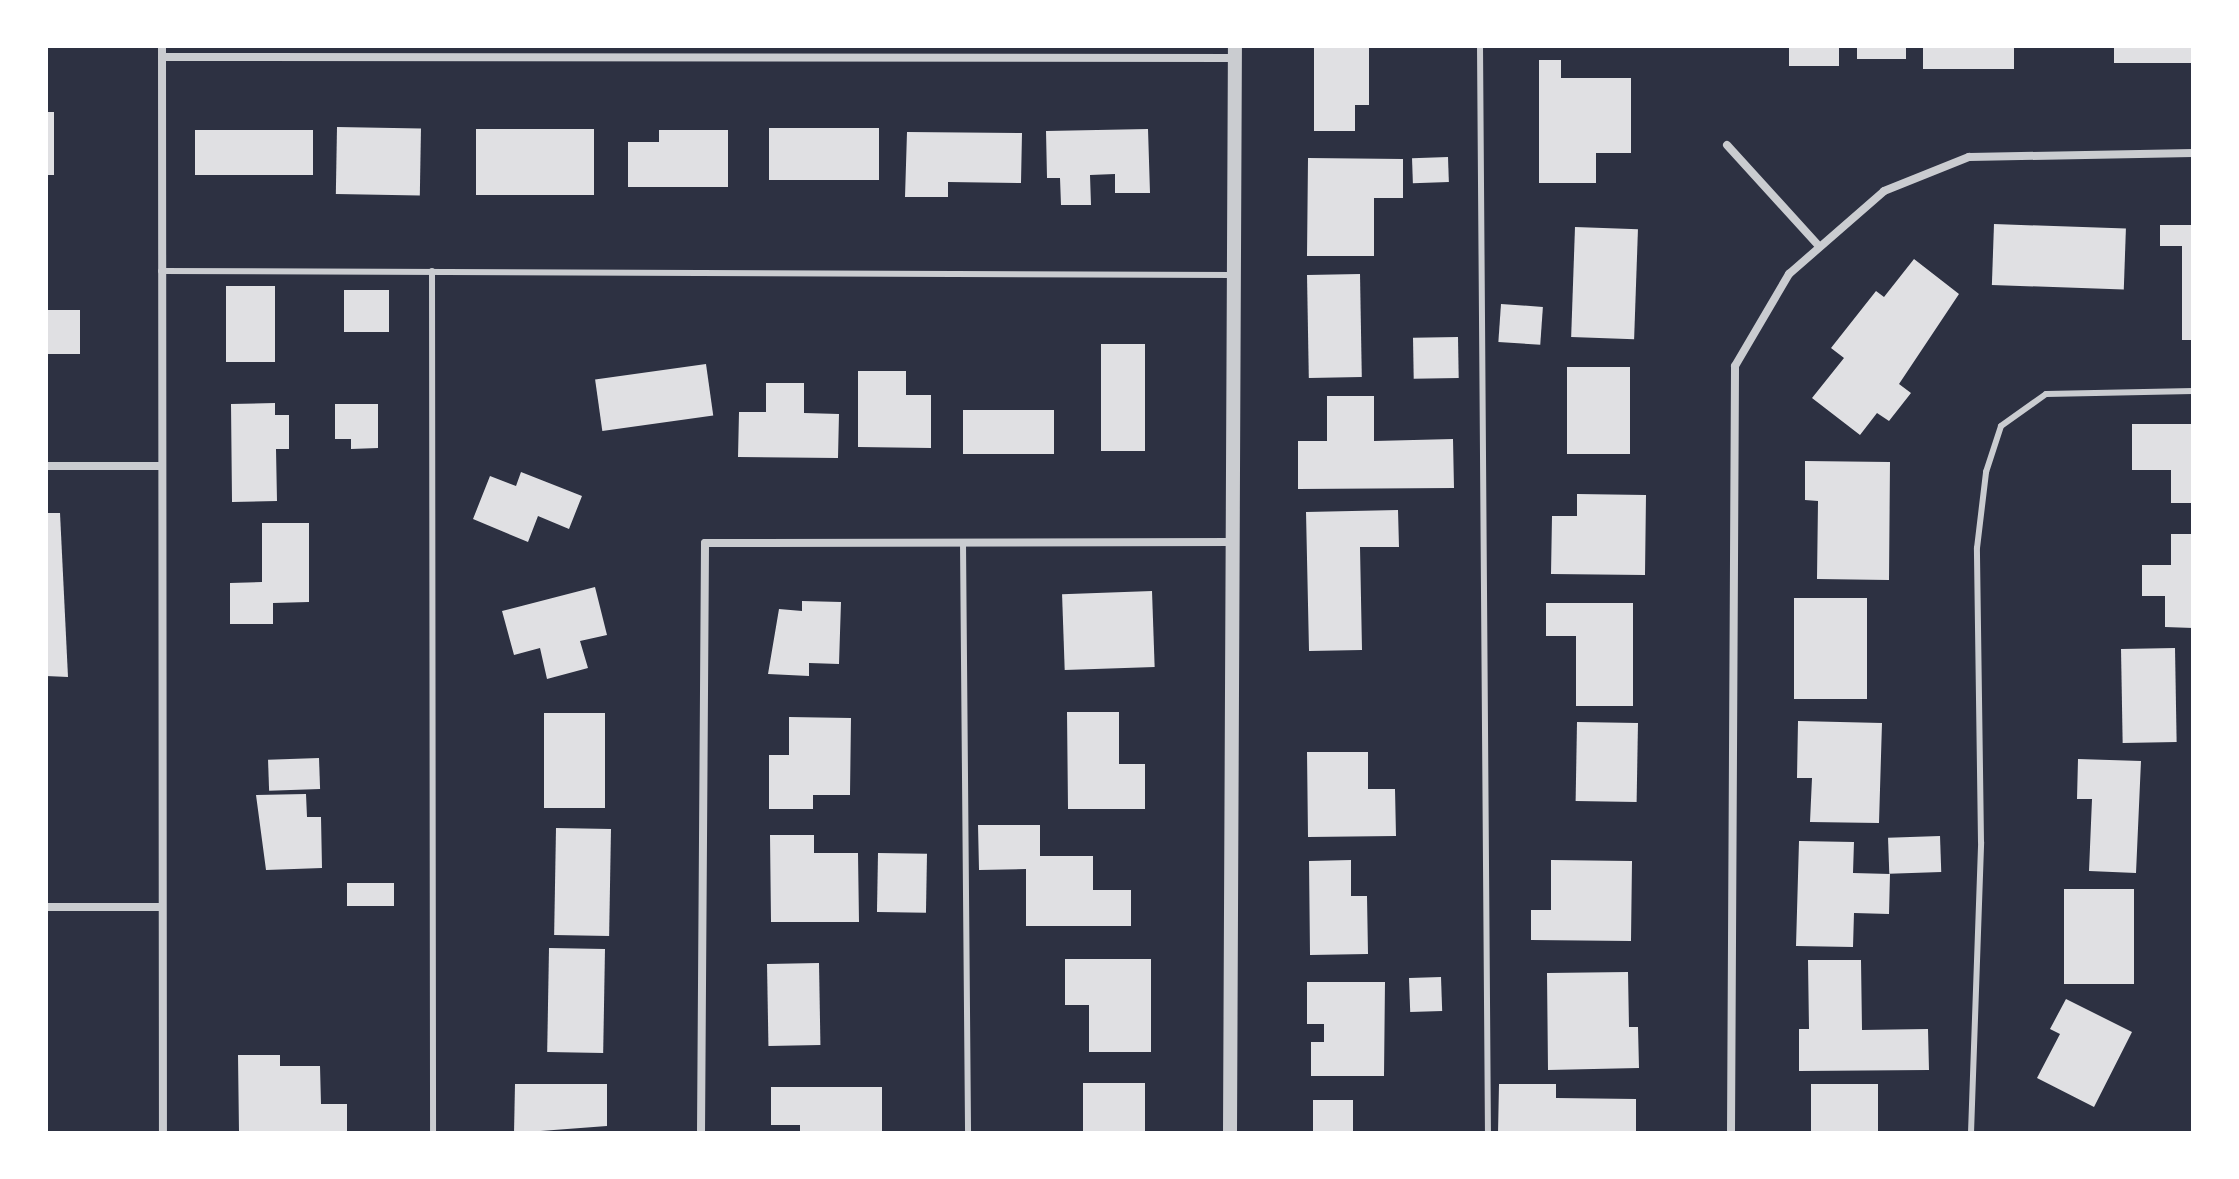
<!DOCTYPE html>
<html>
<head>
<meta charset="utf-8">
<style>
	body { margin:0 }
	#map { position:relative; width:2239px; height:1179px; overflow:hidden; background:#2d3142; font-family:Manrope,sans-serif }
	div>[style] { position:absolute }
	.building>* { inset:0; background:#e0e0e3; transform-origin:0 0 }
	.service>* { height:6px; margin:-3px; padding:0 3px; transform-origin:3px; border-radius:3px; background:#caccd0 }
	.minor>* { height:8px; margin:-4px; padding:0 4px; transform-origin:4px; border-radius:4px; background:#caccd0 }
	.tertiary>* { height:14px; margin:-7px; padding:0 7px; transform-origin:7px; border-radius:7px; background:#caccd0 }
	span { translate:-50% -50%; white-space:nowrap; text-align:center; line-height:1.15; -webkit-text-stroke:6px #fff; paint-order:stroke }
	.frame { position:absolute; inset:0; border:48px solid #fff; pointer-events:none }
</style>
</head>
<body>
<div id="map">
	<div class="building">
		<div style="clip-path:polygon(1314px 46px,1369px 46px,1369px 105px,1355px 105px,1355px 131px,1314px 131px)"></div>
		<div style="left:1789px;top:46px;width:50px;height:20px"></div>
		<div style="left:1857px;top:46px;width:49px;height:13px"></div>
		<div style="left:1923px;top:46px;width:91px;height:23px"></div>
		<div style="left:2114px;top:46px;width:79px;height:17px"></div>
		<div style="clip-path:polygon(1539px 60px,1561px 60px,1561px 78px,1631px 78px,1631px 153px,1596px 153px,1596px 183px,1539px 183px)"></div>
		<div style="left:46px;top:112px;width:8px;height:63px"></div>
		<div style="left:337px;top:127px;width:84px;height:67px;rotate:1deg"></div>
		<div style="left:879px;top:128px;width:52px;height:110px;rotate:90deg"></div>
		<div style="left:476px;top:129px;width:118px;height:66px"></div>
		<div style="clip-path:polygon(1148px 129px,1150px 193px,1115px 193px,1115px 174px,1090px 175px,1091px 205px,1061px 205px,1060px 178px,1047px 178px,1046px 131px)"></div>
		<div style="left:313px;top:130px;width:45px;height:118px;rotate:90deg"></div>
		<div style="clip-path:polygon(659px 130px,728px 130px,728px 187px,628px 187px,628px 142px,659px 142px)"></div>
		<div style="clip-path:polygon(907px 132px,1022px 133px,1021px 183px,948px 182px,948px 197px,905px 197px)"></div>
		<div style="left:1448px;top:157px;width:25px;height:36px;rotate:88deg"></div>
		<div style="clip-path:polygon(1308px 158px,1403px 159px,1403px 198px,1374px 198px,1374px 256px,1307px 256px)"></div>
		<div style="left:1994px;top:224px;width:132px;height:61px;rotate:2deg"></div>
		<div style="clip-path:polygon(2160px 225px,2193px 225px,2193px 340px,2182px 340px,2182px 246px,2160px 246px)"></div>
		<div style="left:1575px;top:227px;width:63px;height:110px;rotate:2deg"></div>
		<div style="clip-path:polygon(1914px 259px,1959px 294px,1899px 384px,1911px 393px,1889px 421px,1877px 413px,1860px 435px,1812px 398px,1844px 358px,1831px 348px,1876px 291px,1884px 297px)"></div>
		<div style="left:1360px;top:274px;width:103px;height:53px;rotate:89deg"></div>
		<div style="left:226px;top:286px;width:49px;height:76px"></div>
		<div style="left:344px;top:290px;width:45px;height:42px"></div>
		<div style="left:1501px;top:304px;width:42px;height:38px;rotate:4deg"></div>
		<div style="left:46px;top:310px;width:34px;height:44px"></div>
		<div style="left:1458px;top:337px;width:41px;height:45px;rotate:89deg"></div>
		<div style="left:1145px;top:344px;width:107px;height:44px;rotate:90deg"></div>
		<div style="left:706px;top:364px;width:52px;height:112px;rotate:82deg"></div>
		<div style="left:1567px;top:367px;width:63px;height:87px"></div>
		<div style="clip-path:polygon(858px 371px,906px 371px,906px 395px,931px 395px,931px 448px,858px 447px)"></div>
		<div style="clip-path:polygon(766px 383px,804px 383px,804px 413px,839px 414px,838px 458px,738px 457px,739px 412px,766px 412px)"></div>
		<div style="clip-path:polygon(1327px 396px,1374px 396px,1374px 441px,1453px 439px,1454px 488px,1298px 489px,1298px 441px,1327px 441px)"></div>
		<div style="clip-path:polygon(275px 403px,275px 415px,289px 415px,289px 449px,276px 449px,277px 501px,232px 502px,231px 404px)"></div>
		<div style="clip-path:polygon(335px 404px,378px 404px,378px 448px,351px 449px,351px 439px,335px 439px)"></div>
		<div style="left:963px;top:410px;width:91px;height:44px"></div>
		<div style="clip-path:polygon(2132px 424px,2193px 424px,2193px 503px,2171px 503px,2171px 470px,2132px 470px)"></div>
		<div style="clip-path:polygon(1805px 461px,1890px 462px,1889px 580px,1817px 579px,1818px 501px,1805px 500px)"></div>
		<div style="clip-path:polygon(521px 472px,582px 496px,569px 529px,538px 516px,528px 542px,473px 519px,490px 476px,516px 486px)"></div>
		<div style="clip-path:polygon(1577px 494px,1646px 495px,1645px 575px,1551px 574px,1552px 516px,1577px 516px)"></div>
		<div style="clip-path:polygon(1398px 510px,1399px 547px,1360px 547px,1362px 650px,1309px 651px,1306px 512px)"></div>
		<div style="clip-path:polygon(46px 513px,60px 513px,68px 677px,46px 676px)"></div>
		<div style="clip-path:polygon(262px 523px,309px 523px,309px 602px,273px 603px,273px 624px,230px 624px,230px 583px,262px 582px)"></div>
		<div style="clip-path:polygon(2171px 534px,2193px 534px,2193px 628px,2165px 627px,2165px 596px,2142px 596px,2142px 565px,2171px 565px)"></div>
		<div style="clip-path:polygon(595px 587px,607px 635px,580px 641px,588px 668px,547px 679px,540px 648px,514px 655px,502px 611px)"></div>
		<div style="left:1152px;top:591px;width:76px;height:90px;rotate:88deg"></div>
		<div style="left:1794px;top:598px;width:73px;height:101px"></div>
		<div style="clip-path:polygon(802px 601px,841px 602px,839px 664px,809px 663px,809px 676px,768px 674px,779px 609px,802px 611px)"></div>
		<div style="clip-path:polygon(1546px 603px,1633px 603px,1633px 706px,1576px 706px,1576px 636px,1546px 636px)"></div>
		<div style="left:2175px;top:648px;width:94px;height:54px;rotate:89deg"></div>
		<div style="clip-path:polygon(1067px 712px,1119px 712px,1119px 764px,1145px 764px,1145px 809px,1068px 809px)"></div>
		<div style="left:544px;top:713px;width:61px;height:95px"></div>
		<div style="clip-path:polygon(789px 717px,851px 718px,850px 795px,813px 795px,813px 809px,769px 809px,769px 755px,789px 755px)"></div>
		<div style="clip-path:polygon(1798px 721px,1882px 723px,1879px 823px,1810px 822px,1812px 778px,1797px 778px)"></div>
		<div style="left:1577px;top:722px;width:61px;height:79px;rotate:1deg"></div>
		<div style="clip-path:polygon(1307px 752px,1368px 752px,1368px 789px,1395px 789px,1396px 836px,1308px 837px)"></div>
		<div style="left:319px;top:758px;width:31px;height:51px;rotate:88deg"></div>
		<div style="clip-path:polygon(2078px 759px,2141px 761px,2136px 873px,2089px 871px,2092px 799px,2077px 799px)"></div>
		<div style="clip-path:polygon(306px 794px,307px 817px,321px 817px,322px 868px,266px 870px,256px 795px)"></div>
		<div style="clip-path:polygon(978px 825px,1040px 825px,1040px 856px,1093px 856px,1093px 890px,1131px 890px,1131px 926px,1026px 926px,1026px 869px,979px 870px)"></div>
		<div style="left:556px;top:828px;width:55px;height:107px;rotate:1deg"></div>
		<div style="clip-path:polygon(770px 835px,814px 835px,814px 853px,858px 853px,859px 922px,771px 922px)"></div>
		<div style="left:1940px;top:836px;width:36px;height:52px;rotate:88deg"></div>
		<div style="clip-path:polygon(1799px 841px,1854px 842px,1853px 873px,1890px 874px,1889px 914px,1854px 913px,1853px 947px,1796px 946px)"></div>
		<div style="left:878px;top:853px;width:49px;height:59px;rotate:1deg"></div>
		<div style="clip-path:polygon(1351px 860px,1351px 896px,1367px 896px,1368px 954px,1310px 955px,1309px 861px)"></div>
		<div style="clip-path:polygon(1551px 860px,1632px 861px,1631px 941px,1531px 940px,1531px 910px,1551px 910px)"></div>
		<div style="left:394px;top:883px;width:23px;height:47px;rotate:90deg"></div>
		<div style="left:2064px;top:889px;width:70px;height:95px"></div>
		<div style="left:549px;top:948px;width:56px;height:104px;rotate:1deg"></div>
		<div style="clip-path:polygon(1065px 959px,1151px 959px,1151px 1052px,1089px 1052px,1089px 1005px,1065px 1005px)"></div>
		<div style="clip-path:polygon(1808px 960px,1861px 960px,1862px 1030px,1928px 1029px,1929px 1070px,1799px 1071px,1799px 1029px,1809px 1029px)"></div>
		<div style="left:819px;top:963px;width:82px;height:52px;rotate:89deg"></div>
		<div style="clip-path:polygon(1628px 972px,1629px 1027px,1638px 1027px,1639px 1068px,1548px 1070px,1547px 973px)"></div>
		<div style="left:1441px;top:977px;width:34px;height:32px;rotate:88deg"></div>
		<div style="clip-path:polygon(1307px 982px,1385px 982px,1384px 1076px,1311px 1076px,1311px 1042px,1324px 1042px,1324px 1024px,1307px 1024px)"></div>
		<div style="clip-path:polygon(2066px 999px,2132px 1032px,2094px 1107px,2037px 1078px,2060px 1034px,2050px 1029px)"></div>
		<div style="clip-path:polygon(238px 1055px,280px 1055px,280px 1066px,320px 1066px,321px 1104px,347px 1104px,347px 1133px,239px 1133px)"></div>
		<div style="left:1083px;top:1083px;width:62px;height:50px"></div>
		<div style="clip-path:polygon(515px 1084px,607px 1084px,607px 1126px,514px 1133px)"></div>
		<div style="clip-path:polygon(1499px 1084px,1556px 1084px,1556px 1098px,1636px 1099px,1636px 1133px,1498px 1133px)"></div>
		<div style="left:1878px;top:1084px;width:49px;height:67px;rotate:90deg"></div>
		<div style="clip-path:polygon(771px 1087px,882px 1087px,882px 1133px,800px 1133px,800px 1125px,771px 1125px)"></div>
		<div style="left:1313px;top:1100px;width:40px;height:33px"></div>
	</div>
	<div class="service">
		<div style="left:1480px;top:46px;width:1087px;rotate:89.58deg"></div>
		<div style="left:161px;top:271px;width:1072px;rotate:0.21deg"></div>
		<div style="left:432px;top:271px;width:862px;rotate:89.93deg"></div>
		<div style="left:963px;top:543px;width:590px;rotate:89.51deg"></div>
		<div style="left:1971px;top:1133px;width:291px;rotate:-88deg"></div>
		<div style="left:1981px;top:842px;width:294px;rotate:-90.8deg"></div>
		<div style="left:1977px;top:548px;width:77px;rotate:-83.2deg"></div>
		<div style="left:1986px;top:472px;width:48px;rotate:-71.9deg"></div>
		<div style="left:2001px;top:426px;width:55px;rotate:-35.4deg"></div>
		<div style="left:2046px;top:394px;width:147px;rotate:-1.2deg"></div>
	</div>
	<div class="minor">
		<div style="left:162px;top:46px;width:1087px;rotate:89.95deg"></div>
		<div style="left:162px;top:57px;width:1073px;rotate:0.05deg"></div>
		<div style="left:1727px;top:145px;width:137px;rotate:47.7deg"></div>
		<div style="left:46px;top:466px;width:116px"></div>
		<div style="left:46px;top:907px;width:116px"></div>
		<div style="left:701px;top:1133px;width:590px;rotate:-89.61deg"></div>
		<div style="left:705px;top:543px;width:527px;rotate:-0.11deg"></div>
		<div style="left:1731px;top:1133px;width:767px;rotate:-89.7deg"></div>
		<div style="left:1735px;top:366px;width:107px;rotate:-59.6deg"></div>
		<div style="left:1789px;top:274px;width:126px;rotate:-41.1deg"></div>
		<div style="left:1884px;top:191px;width:92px;rotate:-21.8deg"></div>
		<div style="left:1969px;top:157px;width:224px;rotate:-1deg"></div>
	</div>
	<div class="tertiary">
		<div style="left:1230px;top:1133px;width:1087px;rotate:-89.74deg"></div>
	</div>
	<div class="frame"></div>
</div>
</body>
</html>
